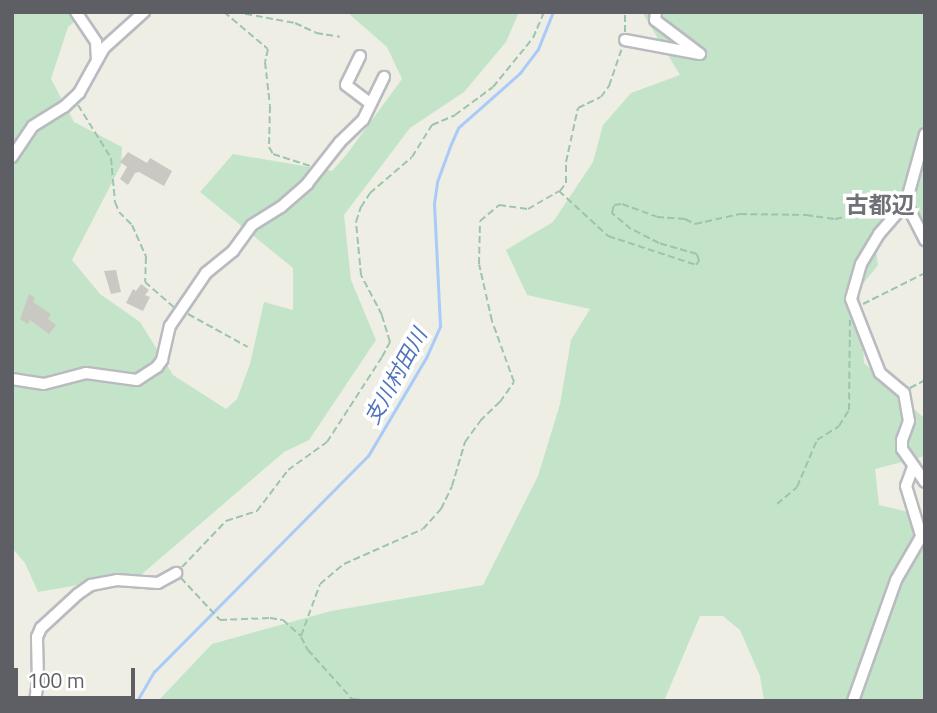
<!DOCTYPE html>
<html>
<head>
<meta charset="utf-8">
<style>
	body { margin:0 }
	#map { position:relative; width:937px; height:713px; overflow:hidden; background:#eeeee5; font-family:"Titillium Web","Noto Sans JP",sans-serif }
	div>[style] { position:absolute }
	.green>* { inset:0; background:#c3e4c8 }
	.stream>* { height:2.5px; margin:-1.25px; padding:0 1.25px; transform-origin:1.25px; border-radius:1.25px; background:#aacbf9 }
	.building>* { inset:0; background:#cac8c2 }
	.path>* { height:2px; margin-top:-1px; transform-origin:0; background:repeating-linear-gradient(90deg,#9dc4ae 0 7px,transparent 0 10.5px) }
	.roads { filter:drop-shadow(2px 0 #babbc0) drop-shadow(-2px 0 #babbc0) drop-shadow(0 2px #babbc0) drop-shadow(0 -2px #babbc0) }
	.minor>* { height:10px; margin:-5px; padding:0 5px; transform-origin:5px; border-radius:5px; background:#fff }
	span { translate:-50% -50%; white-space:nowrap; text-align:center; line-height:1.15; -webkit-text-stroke:7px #fff; paint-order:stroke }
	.water-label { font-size:21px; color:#4e73bb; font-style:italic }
	.quarter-label { font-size:23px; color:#6e7176; font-weight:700 }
	.frame { position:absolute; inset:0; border:14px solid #5d5f64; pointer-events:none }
	.scale { position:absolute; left:14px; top:668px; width:121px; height:32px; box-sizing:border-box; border:4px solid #5d5f64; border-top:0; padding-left:9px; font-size:21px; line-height:24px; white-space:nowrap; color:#5d5f64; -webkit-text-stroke:5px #fff; paint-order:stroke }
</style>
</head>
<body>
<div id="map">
	<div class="green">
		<div style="clip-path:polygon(12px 12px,86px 12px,68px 27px,51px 79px,74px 122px,122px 147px,121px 165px,72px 260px,100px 294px,140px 322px,173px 375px,226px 409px,237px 399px,250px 364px,264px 302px,293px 310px,293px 268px,200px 192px,233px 154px,332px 171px,347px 154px,402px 79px,387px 47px,347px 12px,519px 12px,506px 42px,464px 92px,410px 128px,344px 215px,351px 280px,376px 340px,309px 440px,284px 452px,142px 574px,38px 592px,25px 563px,12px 548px)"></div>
		<div style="clip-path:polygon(642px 12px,925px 12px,925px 224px,913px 203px,874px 235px,878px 265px,859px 289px,864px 363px,924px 418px,925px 456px,875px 469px,879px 505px,925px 516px,925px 701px,764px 701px,760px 676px,740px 630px,723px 616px,700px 616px,664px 701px,158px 701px,212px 644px,331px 611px,483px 585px,538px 476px,560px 404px,571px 340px,590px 309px,527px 295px,506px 250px,553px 222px,593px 162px,603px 125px,631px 93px,680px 75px)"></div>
	</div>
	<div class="stream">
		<div style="left:137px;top:701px;width:34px;rotate:-60deg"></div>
		<div style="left:154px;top:672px;width:304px;rotate:-45.3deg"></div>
		<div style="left:368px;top:456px;width:114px;rotate:-59.4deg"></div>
		<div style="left:426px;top:358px;width:35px;rotate:-66deg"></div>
		<div style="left:440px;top:326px;width:122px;rotate:-92.8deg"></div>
		<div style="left:434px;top:204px;width:22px;rotate:-82deg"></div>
		<div style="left:437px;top:182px;width:40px;rotate:-69.8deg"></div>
		<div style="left:451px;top:144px;width:17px;rotate:-66deg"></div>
		<div style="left:458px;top:128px;width:83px;rotate:-41.6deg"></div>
		<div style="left:520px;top:73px;width:30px;rotate:-53deg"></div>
		<div style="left:538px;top:49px;width:40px;rotate:-68deg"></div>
	</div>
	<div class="building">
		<div style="clip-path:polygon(128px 152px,147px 163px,150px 158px,172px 171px,164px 186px,139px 172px,135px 173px,128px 185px,120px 179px,127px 167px,120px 162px)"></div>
		<div style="clip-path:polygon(116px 270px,121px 292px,111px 294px,104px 271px)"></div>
		<div style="clip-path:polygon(141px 284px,149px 290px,145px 295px,150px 297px,143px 311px,126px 303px,133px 289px,136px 291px)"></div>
		<div style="clip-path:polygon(29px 294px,35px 298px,33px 302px,51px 314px,48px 319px,56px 325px,49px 334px,30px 320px,28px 324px,20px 319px)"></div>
	</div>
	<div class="path">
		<div style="left:224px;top:12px;width:57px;rotate:40.1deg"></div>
		<div style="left:268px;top:49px;width:13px;rotate:103deg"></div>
		<div style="left:265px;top:62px;width:44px;rotate:83.5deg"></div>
		<div style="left:270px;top:106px;width:41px;rotate:91.4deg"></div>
		<div style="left:269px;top:147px;width:8px;rotate:60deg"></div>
		<div style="left:273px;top:154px;width:39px;rotate:18deg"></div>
		<div style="left:235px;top:12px;width:61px;rotate:10.4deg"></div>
		<div style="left:295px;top:23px;width:23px;rotate:25deg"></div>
		<div style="left:316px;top:33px;width:24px;rotate:9deg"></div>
		<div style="left:625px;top:32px;width:20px;rotate:-90deg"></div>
		<div style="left:78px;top:105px;width:62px;rotate:58.1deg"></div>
		<div style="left:111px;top:158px;width:44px;rotate:84.8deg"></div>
		<div style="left:115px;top:202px;width:11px;rotate:68deg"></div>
		<div style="left:119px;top:212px;width:18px;rotate:45deg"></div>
		<div style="left:132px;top:225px;width:35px;rotate:66deg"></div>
		<div style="left:146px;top:257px;width:25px;rotate:92deg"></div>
		<div style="left:145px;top:282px;width:38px;rotate:41deg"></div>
		<div style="left:560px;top:191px;width:10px;rotate:-53deg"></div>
		<div style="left:566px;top:183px;width:21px;rotate:-90deg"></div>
		<div style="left:566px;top:162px;width:55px;rotate:-77.5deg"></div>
		<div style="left:578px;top:108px;width:25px;rotate:-26deg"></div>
		<div style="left:601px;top:97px;width:14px;rotate:-54deg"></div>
		<div style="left:609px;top:86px;width:40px;rotate:-71.1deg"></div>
		<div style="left:863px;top:304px;width:69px;rotate:-26.6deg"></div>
		<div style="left:188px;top:314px;width:68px;rotate:28.8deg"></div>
		<div style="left:910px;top:388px;width:17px;rotate:-28deg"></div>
		<div style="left:777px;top:504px;width:26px;rotate:-40deg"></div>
		<div style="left:797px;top:487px;width:51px;rotate:-66.9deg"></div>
		<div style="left:817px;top:440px;width:26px;rotate:-32deg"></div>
		<div style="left:839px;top:426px;width:19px;rotate:-58deg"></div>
		<div style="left:849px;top:410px;width:90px;rotate:-89.4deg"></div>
		<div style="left:182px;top:567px;width:64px;rotate:-46.3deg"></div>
		<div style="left:226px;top:521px;width:33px;rotate:-18deg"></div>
		<div style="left:257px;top:511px;width:51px;rotate:-52.9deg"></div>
		<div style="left:288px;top:470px;width:48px;rotate:-35.7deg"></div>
		<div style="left:327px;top:442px;width:101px;rotate:-57.1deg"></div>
		<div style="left:382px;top:357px;width:17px;rotate:-62deg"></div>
		<div style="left:390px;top:342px;width:28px;rotate:-107deg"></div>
		<div style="left:382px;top:315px;width:45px;rotate:-117.7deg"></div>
		<div style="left:361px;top:275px;width:53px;rotate:-95.4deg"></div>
		<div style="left:356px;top:222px;width:16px;rotate:-72deg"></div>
		<div style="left:361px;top:207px;width:17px;rotate:-57deg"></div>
		<div style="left:370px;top:193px;width:55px;rotate:-40.6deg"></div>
		<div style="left:412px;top:157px;width:38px;rotate:-58deg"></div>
		<div style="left:432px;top:125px;width:25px;rotate:-23deg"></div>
		<div style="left:455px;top:115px;width:47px;rotate:-36.4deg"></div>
		<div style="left:493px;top:87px;width:63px;rotate:-50.8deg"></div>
		<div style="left:533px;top:38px;width:28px;rotate:-67deg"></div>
		<div style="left:181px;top:578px;width:57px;rotate:47.1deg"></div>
		<div style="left:220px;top:620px;width:50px;rotate:-2.3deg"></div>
		<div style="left:270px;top:618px;width:13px;rotate:9deg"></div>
		<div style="left:283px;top:620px;width:24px;rotate:42deg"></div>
		<div style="left:301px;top:636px;width:55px;rotate:-69.9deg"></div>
		<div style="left:320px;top:584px;width:31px;rotate:-40deg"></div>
		<div style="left:344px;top:564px;width:86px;rotate:-23.9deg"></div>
		<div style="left:423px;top:529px;width:27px;rotate:-48deg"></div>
		<div style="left:441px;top:509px;width:25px;rotate:-64deg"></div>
		<div style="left:452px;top:486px;width:46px;rotate:-73.5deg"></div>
		<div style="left:465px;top:442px;width:26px;rotate:-54deg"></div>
		<div style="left:480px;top:421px;width:28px;rotate:-44deg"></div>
		<div style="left:500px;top:402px;width:24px;rotate:-55deg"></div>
		<div style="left:514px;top:382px;width:65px;rotate:-109.8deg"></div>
		<div style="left:492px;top:321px;width:58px;rotate:-102.8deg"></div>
		<div style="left:479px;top:264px;width:43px;rotate:-88.7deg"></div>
		<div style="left:480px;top:221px;width:25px;rotate:-40deg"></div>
		<div style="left:499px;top:205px;width:29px;rotate:8deg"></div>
		<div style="left:528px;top:209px;width:36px;rotate:-30deg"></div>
		<div style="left:559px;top:191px;width:67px;rotate:42.6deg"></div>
		<div style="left:608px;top:236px;width:93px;rotate:18.2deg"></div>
		<div style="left:696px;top:265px;width:5px;rotate:-53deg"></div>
		<div style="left:699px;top:261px;width:7px;rotate:-106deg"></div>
		<div style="left:697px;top:254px;width:40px;rotate:-164deg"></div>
		<div style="left:659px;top:243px;width:31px;rotate:-153deg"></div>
		<div style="left:631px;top:229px;width:25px;rotate:-140deg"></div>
		<div style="left:612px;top:213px;width:8px;rotate:-76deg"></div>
		<div style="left:614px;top:205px;width:8px;rotate:-7deg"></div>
		<div style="left:622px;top:204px;width:37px;rotate:20deg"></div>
		<div style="left:657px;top:217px;width:28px;rotate:4deg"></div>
		<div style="left:685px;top:219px;width:11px;rotate:27deg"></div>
		<div style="left:695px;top:224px;width:46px;rotate:-12.5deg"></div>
		<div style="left:740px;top:214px;width:66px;rotate:0.9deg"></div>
		<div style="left:806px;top:215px;width:29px;rotate:8deg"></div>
		<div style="left:835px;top:219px;width:54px;rotate:-10.7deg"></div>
		<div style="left:301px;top:637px;width:15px;rotate:62deg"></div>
		<div style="left:308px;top:650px;width:66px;rotate:48.1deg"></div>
		<div style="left:352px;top:699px;width:21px;rotate:5deg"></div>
	</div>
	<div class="roads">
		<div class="minor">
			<div style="left:76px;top:12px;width:36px;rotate:56deg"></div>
			<div style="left:96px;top:42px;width:18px;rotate:87deg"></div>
			<div style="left:625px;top:40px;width:76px;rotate:10.6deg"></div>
			<div style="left:700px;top:54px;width:56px;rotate:-142.9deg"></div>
			<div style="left:655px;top:20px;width:8px;rotate:-83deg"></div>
			<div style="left:360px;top:56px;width:32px;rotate:116deg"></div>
			<div style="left:346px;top:85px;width:31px;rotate:37deg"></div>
			<div style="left:925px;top:134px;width:72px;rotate:105.4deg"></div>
			<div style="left:906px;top:203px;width:41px;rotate:131.1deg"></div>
			<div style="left:879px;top:234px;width:35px;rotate:121deg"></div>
			<div style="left:861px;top:264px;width:36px;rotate:106deg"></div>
			<div style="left:851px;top:299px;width:79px;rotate:68.6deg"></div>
			<div style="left:880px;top:373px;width:31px;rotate:40deg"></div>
			<div style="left:904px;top:393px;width:28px;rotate:80deg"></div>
			<div style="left:909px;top:421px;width:20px;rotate:110deg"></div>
			<div style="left:902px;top:440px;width:9px;rotate:90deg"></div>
			<div style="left:902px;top:449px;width:40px;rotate:55.1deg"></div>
			<div style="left:12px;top:157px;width:37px;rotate:-56deg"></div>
			<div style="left:33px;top:126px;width:36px;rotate:-32deg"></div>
			<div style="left:64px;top:107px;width:21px;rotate:-43deg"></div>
			<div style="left:79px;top:93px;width:51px;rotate:-60.9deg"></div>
			<div style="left:104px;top:48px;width:54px;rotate:-42deg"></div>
			<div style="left:906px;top:203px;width:42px;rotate:62.8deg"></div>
			<div style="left:12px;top:379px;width:32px;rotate:9deg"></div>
			<div style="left:44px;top:384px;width:43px;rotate:-14.7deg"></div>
			<div style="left:86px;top:373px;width:51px;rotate:7.8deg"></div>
			<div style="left:137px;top:380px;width:24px;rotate:-33deg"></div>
			<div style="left:157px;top:367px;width:9px;rotate:-54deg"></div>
			<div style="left:162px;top:360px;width:35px;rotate:-77deg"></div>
			<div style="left:170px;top:326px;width:64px;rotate:-55.8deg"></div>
			<div style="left:206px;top:273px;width:35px;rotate:-39deg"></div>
			<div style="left:233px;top:251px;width:32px;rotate:-54deg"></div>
			<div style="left:252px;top:225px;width:34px;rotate:-32deg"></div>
			<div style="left:281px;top:207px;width:35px;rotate:-41deg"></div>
			<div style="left:307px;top:184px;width:53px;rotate:-51.8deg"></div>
			<div style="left:340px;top:142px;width:32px;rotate:-44deg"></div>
			<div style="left:363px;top:120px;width:48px;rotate:-64deg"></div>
			<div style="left:913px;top:467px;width:20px;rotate:110deg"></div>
			<div style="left:906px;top:486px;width:51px;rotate:73deg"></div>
			<div style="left:35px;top:701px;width:19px;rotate:-81deg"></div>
			<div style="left:38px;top:682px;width:45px;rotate:-91.3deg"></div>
			<div style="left:37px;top:637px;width:10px;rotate:-66deg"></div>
			<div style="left:41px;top:628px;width:50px;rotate:-42.6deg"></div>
			<div style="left:78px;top:594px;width:16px;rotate:-35deg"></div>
			<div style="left:91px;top:585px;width:26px;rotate:-11deg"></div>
			<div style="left:117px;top:580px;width:41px;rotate:4.2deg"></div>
			<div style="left:158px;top:583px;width:21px;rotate:-29deg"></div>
			<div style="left:853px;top:701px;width:128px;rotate:-70.4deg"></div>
			<div style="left:896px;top:580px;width:58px;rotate:-59.9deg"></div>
		</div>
	</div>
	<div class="water-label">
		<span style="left:395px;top:376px;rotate:-61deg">支川村田川</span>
	</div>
	<div class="quarter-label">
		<span style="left:880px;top:205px">古都辺</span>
	</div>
	<div class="frame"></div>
	<div class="scale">100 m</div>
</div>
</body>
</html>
